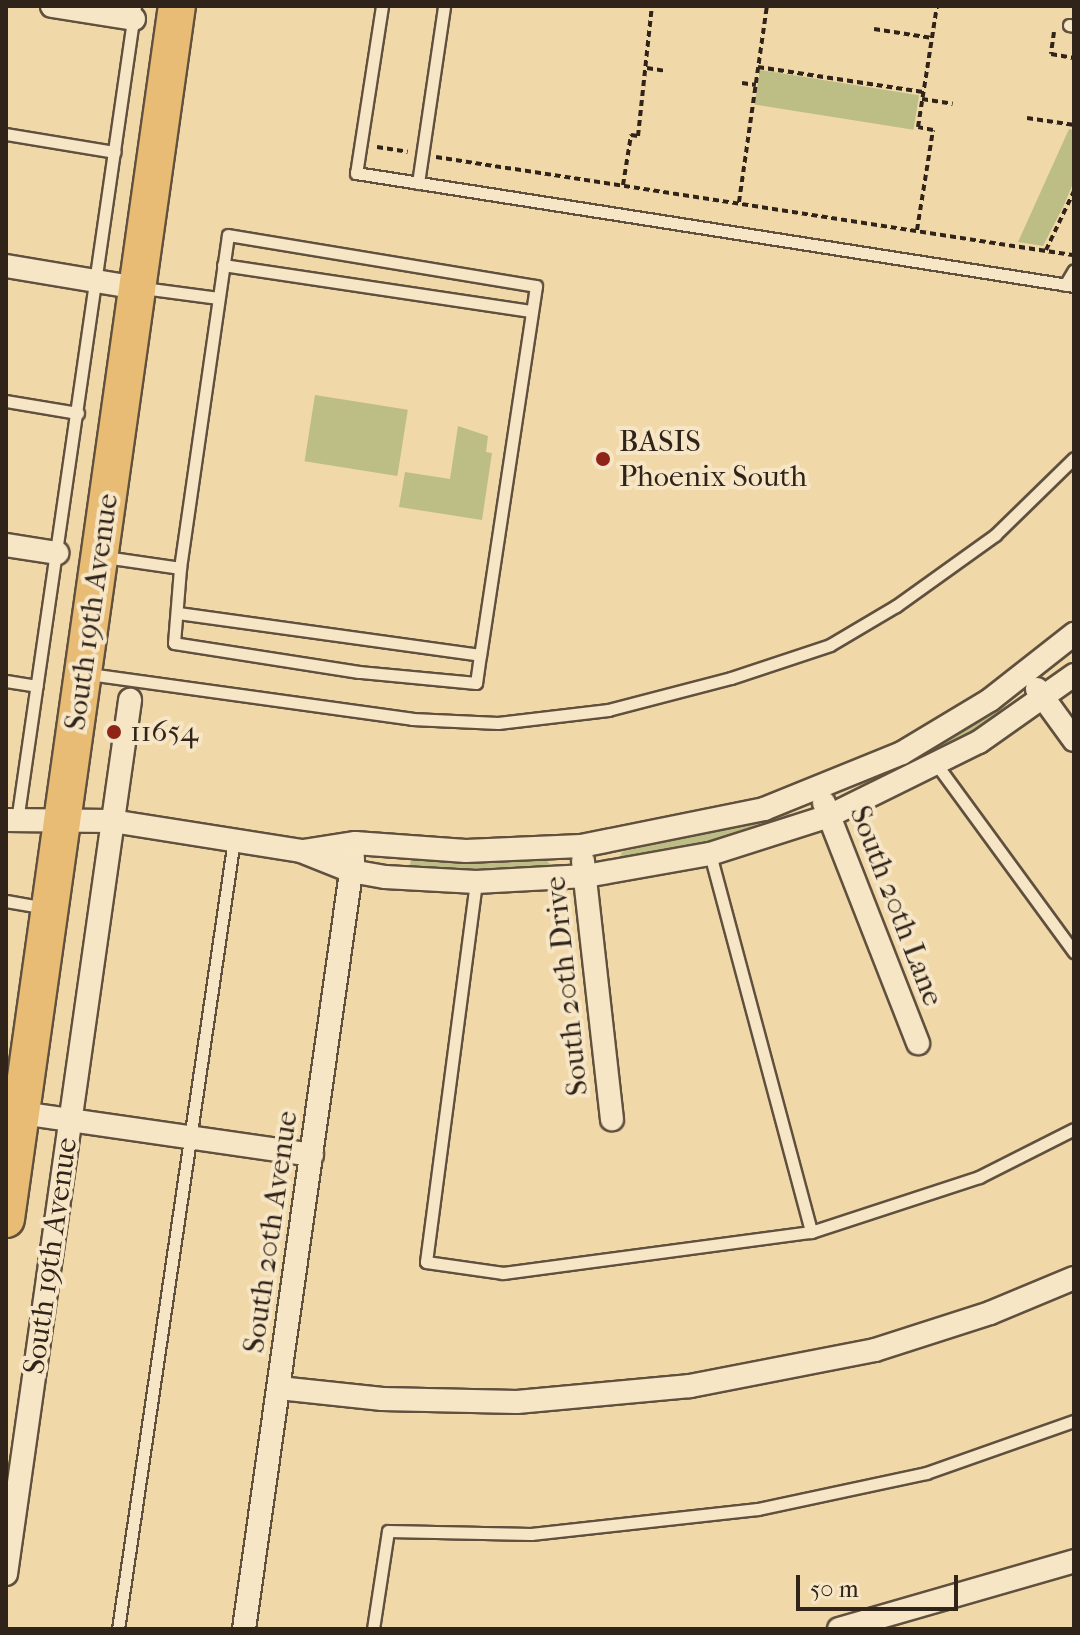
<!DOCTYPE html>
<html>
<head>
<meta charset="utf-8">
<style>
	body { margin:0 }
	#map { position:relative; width:1080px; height:1635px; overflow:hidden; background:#f1d8a8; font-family:"IM FELL French Canon",serif }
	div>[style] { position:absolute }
	.green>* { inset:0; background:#bcbe86; transform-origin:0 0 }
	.path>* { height:4px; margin-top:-2px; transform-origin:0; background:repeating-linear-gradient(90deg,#30231a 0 6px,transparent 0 10px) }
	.roads { filter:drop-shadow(2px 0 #60503e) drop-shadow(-2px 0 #60503e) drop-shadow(0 2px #60503e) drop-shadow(0 -2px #60503e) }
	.service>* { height:11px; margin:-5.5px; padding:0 5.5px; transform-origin:5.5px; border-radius:5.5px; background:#f6e6c6 }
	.minor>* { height:22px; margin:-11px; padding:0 11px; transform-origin:11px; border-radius:11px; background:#f6e6c6 }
	.primary>* { height:36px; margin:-18px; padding:0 18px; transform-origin:18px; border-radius:18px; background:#e8bc74 }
	.dots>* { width:22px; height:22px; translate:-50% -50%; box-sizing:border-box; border:4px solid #f6e6c6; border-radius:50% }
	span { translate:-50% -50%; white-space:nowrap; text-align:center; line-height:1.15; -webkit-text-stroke:8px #f6e6c6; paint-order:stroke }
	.poi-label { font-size:30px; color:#30231a }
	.left { translate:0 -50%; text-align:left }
	.street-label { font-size:30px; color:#30231a }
	.frame { position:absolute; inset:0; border:8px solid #30231a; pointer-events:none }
	.scale { position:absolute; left:796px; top:1575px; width:162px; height:36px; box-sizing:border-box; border:4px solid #30231a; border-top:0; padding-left:10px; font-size:24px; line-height:28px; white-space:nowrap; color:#30231a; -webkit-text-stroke:6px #f6e6c6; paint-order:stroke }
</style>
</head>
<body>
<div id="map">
	<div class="green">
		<div style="left:760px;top:70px;width:161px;height:35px;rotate:9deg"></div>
		<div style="clip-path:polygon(1069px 129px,1074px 130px,1074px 181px,1064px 205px,1043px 246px,1018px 242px)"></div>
		<div style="left:315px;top:395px;width:94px;height:67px;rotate:9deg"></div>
		<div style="clip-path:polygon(458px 426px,488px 436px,486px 452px,492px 453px,482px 520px,399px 507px,405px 472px,450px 479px)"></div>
		<div style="clip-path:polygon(1001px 705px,1010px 708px,931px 762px,859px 791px,860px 782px)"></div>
		<div style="clip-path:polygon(787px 812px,793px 817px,678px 854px,620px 857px,622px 852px)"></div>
		<div style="clip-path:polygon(412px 858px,546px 860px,550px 864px,549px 869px,522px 873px,408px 869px)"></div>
	</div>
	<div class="path">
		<div style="left:874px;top:29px;width:59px;rotate:8.8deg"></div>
		<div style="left:1054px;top:32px;width:22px;rotate:98deg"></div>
		<div style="left:1051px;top:54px;width:23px;rotate:10deg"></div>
		<div style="left:758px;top:67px;width:167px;rotate:8.6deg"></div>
		<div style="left:647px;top:68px;width:20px;rotate:9deg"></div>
		<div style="left:742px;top:83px;width:14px;rotate:8deg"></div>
		<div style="left:922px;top:99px;width:31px;rotate:9deg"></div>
		<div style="left:1027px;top:118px;width:48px;rotate:8.5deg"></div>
		<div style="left:377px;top:147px;width:31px;rotate:9deg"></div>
		<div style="left:436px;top:157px;width:644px;rotate:8.76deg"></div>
		<div style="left:623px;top:185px;width:51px;rotate:-80.9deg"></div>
		<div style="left:631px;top:135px;width:7px;rotate:8deg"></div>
		<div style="left:638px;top:136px;width:131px;rotate:-83.9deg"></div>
		<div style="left:739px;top:202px;width:198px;rotate:-81.9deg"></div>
		<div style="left:917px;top:230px;width:101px;rotate:-80.9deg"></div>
		<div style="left:933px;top:130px;width:15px;rotate:-169deg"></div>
		<div style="left:918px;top:127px;width:122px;rotate:-81.1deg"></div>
		<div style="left:1046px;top:250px;width:65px;rotate:-64.6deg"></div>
	</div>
	<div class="roads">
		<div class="service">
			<div style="left:382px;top:6px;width:169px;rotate:98.8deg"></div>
			<div style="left:356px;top:173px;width:727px;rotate:8.94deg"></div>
			<div style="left:1069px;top:25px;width:5px;rotate:11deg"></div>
			<div style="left:6px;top:134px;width:110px;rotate:9.4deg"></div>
			<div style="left:418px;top:183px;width:179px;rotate:-81.6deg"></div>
			<div style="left:223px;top:265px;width:311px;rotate:8.5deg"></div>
			<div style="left:1065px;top:285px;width:17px;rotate:-59deg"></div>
			<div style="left:143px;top:288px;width:76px;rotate:7.6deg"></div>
			<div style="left:6px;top:401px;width:73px;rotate:9.5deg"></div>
			<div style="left:105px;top:557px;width:76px;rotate:8.3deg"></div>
			<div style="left:178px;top:613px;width:305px;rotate:7.9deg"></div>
			<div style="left:480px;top:655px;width:28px;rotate:98deg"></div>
			<div style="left:476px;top:683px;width:118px;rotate:-174.6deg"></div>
			<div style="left:359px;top:672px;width:187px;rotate:-171.1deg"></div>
			<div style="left:174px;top:643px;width:75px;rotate:-85.4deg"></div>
			<div style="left:180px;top:568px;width:336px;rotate:-81.8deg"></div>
			<div style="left:228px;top:235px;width:312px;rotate:9.4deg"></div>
			<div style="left:536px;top:286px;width:373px;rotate:98.6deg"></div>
			<div style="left:89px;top:674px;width:326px;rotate:7.9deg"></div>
			<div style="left:412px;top:719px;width:86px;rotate:2.7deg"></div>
			<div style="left:498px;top:723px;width:111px;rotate:-6.7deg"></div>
			<div style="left:608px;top:710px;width:127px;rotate:-14.6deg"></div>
			<div style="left:731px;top:678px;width:104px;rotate:-18.4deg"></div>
			<div style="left:830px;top:645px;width:77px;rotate:-30.6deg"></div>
			<div style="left:896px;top:606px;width:122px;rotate:-35.6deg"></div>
			<div style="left:995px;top:535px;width:110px;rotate:-44.3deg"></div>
			<div style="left:6px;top:681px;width:31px;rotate:9deg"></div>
			<div style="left:937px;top:765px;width:232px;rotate:53.8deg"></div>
			<div style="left:17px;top:821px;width:823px;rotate:-81.76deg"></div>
			<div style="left:710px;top:854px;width:391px;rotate:75deg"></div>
			<div style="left:476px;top:882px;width:383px;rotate:97.5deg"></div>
			<div style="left:426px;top:1262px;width:78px;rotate:8.1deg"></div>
			<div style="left:503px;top:1273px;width:311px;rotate:-7.6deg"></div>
			<div style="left:811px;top:1232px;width:177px;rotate:-18.1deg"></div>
			<div style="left:979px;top:1177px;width:106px;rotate:-26.8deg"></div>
			<div style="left:6px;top:901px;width:40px;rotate:10deg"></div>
			<div style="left:118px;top:1629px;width:797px;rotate:-81.64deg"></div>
			<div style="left:373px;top:1629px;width:99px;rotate:-81.3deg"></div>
			<div style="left:388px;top:1531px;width:143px;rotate:1.2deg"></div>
			<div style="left:531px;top:1534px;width:228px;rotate:-6.3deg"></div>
			<div style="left:758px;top:1509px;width:172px;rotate:-12.1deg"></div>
			<div style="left:926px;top:1473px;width:157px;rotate:-19.4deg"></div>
		</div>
		<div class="minor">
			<div style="left:52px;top:6px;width:83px;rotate:9deg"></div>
			<div style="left:6px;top:266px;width:133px;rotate:9.5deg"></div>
			<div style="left:6px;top:545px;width:52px;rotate:8.9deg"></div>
			<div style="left:1037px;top:689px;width:63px;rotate:54deg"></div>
			<div style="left:824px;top:803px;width:258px;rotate:68.6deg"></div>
			<div style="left:6px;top:820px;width:106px;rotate:0.5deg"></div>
			<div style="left:112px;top:821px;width:191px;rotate:9deg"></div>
			<div style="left:301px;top:851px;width:54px;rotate:21.8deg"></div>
			<div style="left:351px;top:871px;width:35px;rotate:10deg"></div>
			<div style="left:385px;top:877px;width:91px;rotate:3.1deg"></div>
			<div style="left:476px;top:882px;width:110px;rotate:-3.1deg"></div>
			<div style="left:586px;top:876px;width:126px;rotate:-10.1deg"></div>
			<div style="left:710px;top:854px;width:125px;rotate:-17.7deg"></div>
			<div style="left:829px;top:816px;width:167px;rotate:-26.3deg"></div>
			<div style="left:979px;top:742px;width:116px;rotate:-35.2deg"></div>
			<div style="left:303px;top:851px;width:53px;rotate:-8.7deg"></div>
			<div style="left:355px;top:843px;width:111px;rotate:4.1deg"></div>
			<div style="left:466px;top:851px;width:115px;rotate:-2.5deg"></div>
			<div style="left:581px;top:846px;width:187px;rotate:-11.4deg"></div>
			<div style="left:764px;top:809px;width:149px;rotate:-22.1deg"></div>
			<div style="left:902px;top:753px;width:103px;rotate:-31.1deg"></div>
			<div style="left:990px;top:700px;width:107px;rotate:-38.2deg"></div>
			<div style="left:583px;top:861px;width:260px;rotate:83.6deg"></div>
			<div style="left:21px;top:1113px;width:294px;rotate:8.2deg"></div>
			<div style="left:279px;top:1388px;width:104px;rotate:6.1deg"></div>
			<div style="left:382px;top:1399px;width:135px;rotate:1.3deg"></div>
			<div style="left:517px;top:1402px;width:174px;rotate:-5.3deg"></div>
			<div style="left:690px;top:1386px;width:188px;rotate:-11deg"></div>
			<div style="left:875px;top:1350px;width:121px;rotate:-17.8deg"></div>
			<div style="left:990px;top:1313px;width:91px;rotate:-22.6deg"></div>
			<div style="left:6px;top:1574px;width:883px;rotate:-81.92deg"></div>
			<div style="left:244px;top:1629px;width:779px;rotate:-81.95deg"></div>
			<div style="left:839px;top:1629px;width:245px;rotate:-16.1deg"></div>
		</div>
		<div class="primary">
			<div style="left:6px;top:1219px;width:1225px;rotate:-81.98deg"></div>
		</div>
	</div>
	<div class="dots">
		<div style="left:603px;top:459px;background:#8f2418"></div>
		<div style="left:114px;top:732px;background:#8f2418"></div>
	</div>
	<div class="poi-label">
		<span class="left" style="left:619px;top:459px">BASIS<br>Phoenix South</span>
		<span class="left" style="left:130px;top:732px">11654</span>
	</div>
	<div class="street-label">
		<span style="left:92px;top:612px;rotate:-82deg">South 19th Avenue</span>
		<span style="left:896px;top:906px;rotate:69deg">South 20th Lane</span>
		<span style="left:567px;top:986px;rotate:-96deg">South 20th Drive</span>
		<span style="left:271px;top:1232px;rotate:-82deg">South 20th Avenue</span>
		<span style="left:51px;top:1256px;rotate:-82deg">South 19th Avenue</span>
	</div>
	<div class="frame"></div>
	<div class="scale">50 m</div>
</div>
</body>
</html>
